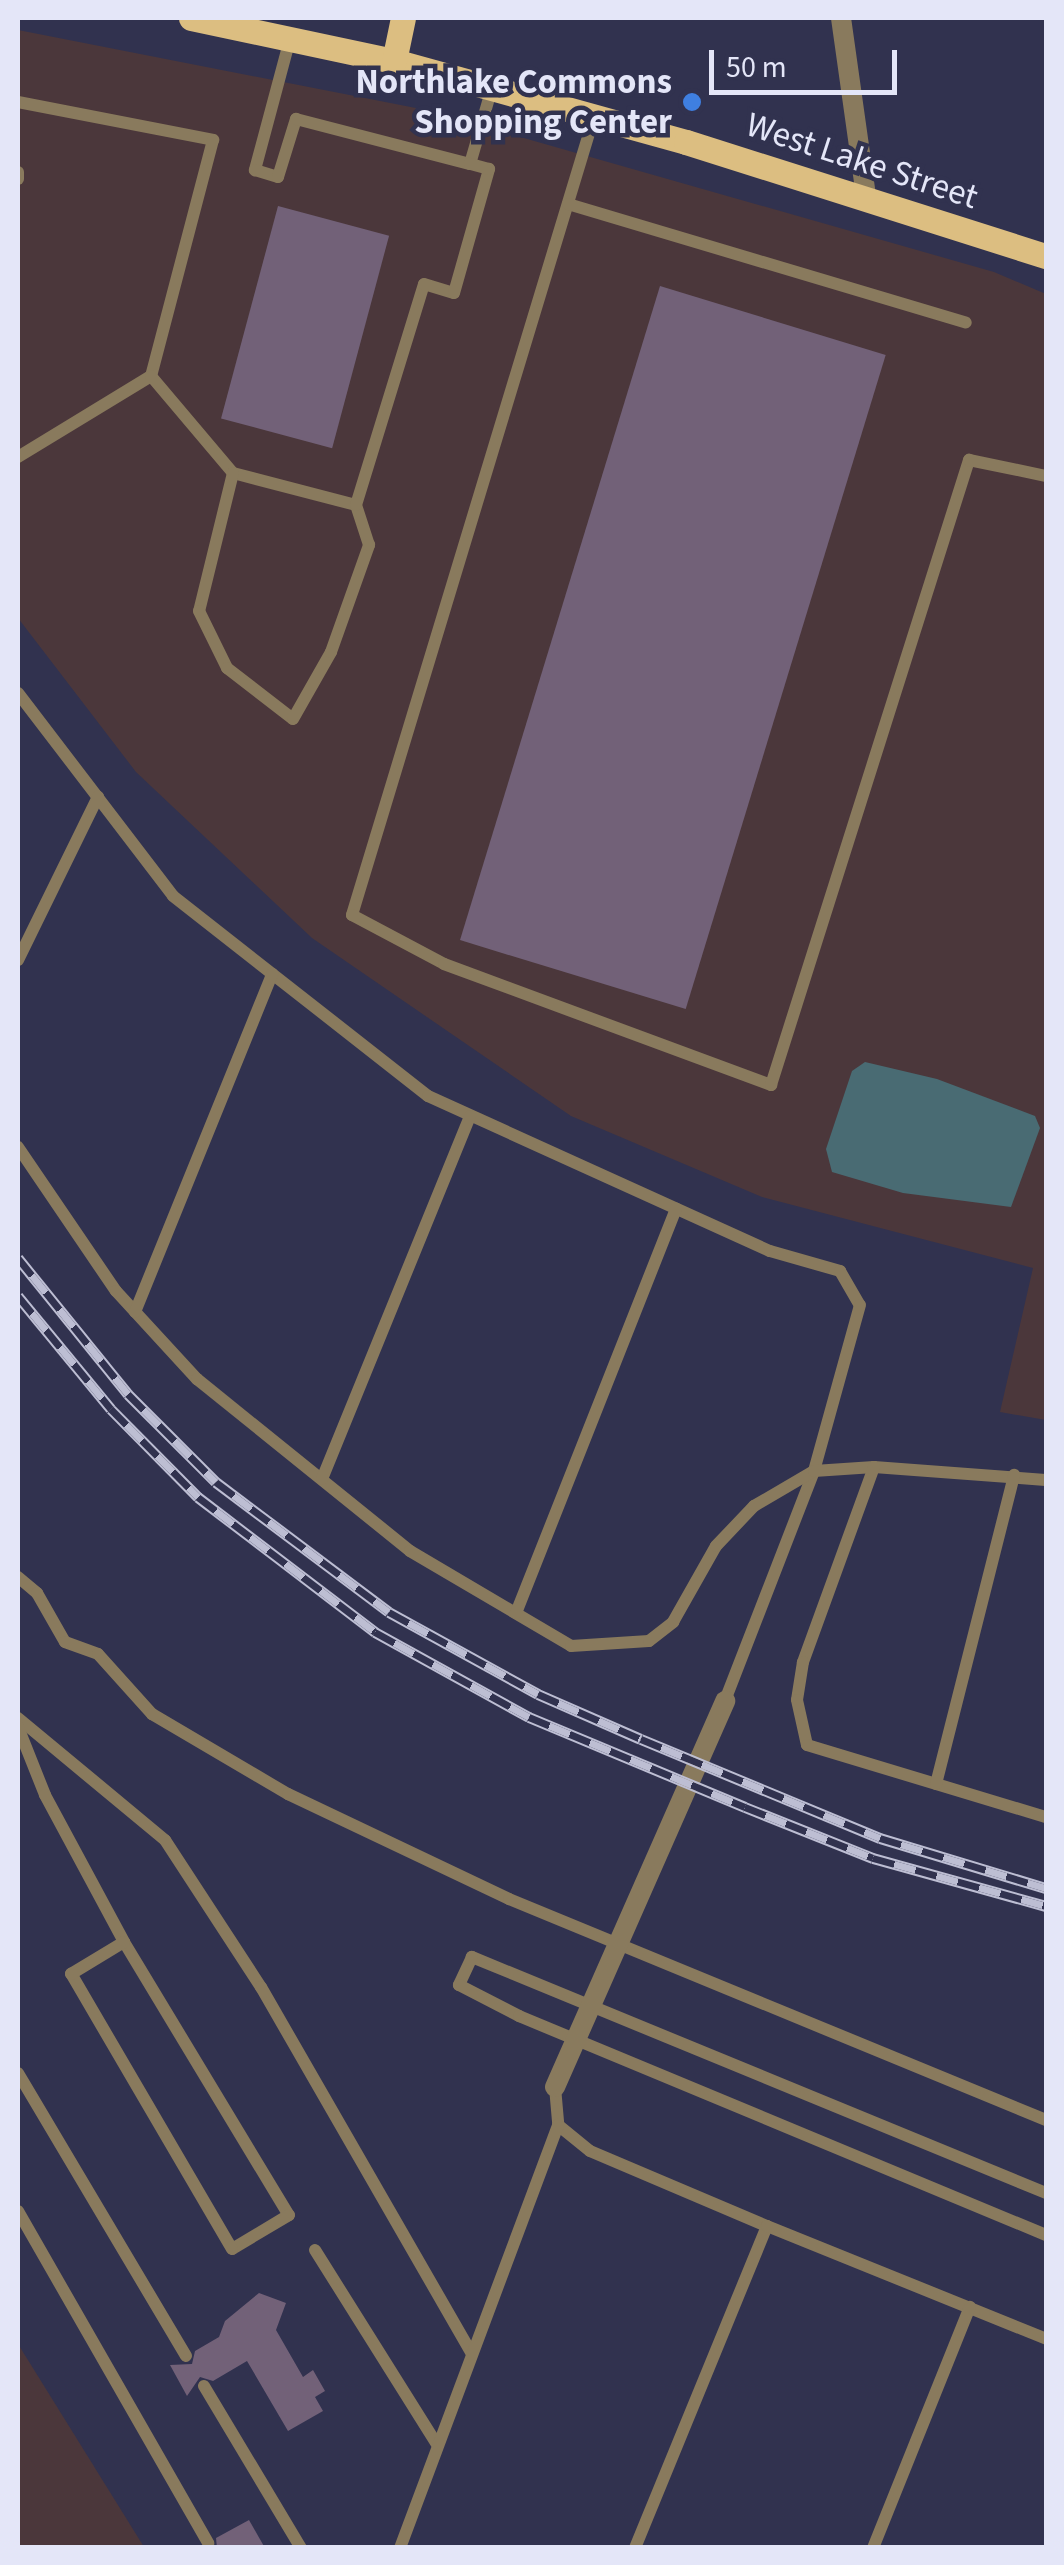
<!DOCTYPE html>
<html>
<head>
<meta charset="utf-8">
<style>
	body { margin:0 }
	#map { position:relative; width:1064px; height:2565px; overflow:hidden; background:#31324f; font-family:"Source Sans 3",sans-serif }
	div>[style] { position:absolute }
	.industrial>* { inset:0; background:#4b373b }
	.water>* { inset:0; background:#496b73 }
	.building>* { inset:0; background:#726178; transform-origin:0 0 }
	.lane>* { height:12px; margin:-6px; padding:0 6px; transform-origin:6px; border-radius:6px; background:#897a5d }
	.street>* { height:20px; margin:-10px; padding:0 10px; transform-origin:10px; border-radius:10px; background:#897a5d }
	.primary>* { height:25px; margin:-12.5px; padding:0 12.5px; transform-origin:12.5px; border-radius:12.5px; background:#dcbe81 }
	.rail>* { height:11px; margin-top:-5.5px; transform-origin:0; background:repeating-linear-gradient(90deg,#31324f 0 22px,#bdbed3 0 44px); box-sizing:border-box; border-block:2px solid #bdbed3 }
	.dots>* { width:28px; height:28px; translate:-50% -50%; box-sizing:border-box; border:5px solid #31324f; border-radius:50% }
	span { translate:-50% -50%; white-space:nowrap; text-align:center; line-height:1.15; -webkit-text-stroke:9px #31324f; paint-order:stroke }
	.poi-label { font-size:35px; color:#e4e6f8; font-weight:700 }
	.right { translate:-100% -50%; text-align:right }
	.street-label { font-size:35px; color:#e4e6f8 }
	.frame { position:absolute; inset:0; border:20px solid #e4e6f8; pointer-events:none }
	.scale { position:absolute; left:709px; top:50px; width:188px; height:45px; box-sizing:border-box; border:5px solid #e4e6f8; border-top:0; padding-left:12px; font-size:30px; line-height:35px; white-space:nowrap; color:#e4e6f8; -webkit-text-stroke:8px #31324f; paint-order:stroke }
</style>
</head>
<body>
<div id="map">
	<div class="industrial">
		<div style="clip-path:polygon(18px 30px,426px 110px,994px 272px,1046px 294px,1046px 1420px,1000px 1412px,1033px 1268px,762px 1197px,571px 1116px,312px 938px,136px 772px,18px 618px)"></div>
		<div style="clip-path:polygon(18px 2344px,144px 2547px,18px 2547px)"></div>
	</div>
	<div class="water">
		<div style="clip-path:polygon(865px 1062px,937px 1079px,1035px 1116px,1040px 1128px,1011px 1207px,903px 1193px,832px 1172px,826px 1149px,852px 1071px)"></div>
	</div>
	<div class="building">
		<div style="left:278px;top:206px;width:115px;height:220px;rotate:15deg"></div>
		<div style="left:660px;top:286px;width:236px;height:684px;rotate:17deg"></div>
		<div style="clip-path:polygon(259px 2293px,286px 2303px,276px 2330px,303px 2377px,313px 2370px,325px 2391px,315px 2397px,323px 2411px,288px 2431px,247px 2361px,213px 2381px,200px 2377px,187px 2396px,170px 2365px,192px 2364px,195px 2351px,219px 2337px,225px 2321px)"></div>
		<div style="clip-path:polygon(249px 2520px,265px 2548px,217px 2548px,216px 2538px)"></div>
	</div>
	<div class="lane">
		<div style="left:290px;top:39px;width:136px;rotate:105deg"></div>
		<div style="left:255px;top:170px;width:24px;rotate:17deg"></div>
		<div style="left:278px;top:177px;width:61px;rotate:-72.8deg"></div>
		<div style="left:296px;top:119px;width:180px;rotate:14.5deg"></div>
		<div style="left:470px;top:164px;width:79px;rotate:-73.9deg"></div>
		<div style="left:18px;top:102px;width:199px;rotate:11deg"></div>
		<div style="left:213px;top:140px;width:244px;rotate:104.7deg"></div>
		<div style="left:151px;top:376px;width:156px;rotate:148.7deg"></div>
		<div style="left:594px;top:117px;width:834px;rotate:106.87deg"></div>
		<div style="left:352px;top:915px;width:104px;rotate:28deg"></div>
		<div style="left:444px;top:964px;width:349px;rotate:20.3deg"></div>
		<div style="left:771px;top:1085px;width:656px;rotate:-72.42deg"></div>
		<div style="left:969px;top:460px;width:79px;rotate:11.7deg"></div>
		<div style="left:18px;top:172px;width:7px;rotate:90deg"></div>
		<div style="left:568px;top:204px;width:415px;rotate:16.6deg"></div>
		<div style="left:151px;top:376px;width:127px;rotate:49.8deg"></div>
		<div style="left:356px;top:505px;width:127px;rotate:-165.4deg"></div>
		<div style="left:233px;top:473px;width:142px;rotate:103.8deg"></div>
		<div style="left:199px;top:611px;width:64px;rotate:63.8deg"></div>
		<div style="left:227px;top:668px;width:83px;rotate:37.7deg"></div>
		<div style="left:293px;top:719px;width:77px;rotate:-60.4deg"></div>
		<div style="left:331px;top:652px;width:114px;rotate:-70.4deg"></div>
		<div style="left:369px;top:545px;width:42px;rotate:-108deg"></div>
		<div style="left:356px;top:505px;width:231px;rotate:-72.9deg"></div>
		<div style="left:424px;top:284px;width:31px;rotate:17deg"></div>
		<div style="left:454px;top:293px;width:129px;rotate:-74.2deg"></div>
		<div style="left:489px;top:169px;width:20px;rotate:-165deg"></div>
		<div style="left:18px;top:693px;width:255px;rotate:52.6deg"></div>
		<div style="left:173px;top:896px;width:324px;rotate:38.1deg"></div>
		<div style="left:428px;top:1096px;width:375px;rotate:24.4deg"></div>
		<div style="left:770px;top:1251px;width:73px;rotate:15.9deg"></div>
		<div style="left:840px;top:1271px;width:39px;rotate:60deg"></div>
		<div style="left:860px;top:1305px;width:172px;rotate:105.5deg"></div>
		<div style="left:814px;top:1471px;width:247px;rotate:111.2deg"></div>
		<div style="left:18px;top:960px;width:182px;rotate:-63.9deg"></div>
		<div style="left:18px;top:1147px;width:174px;rotate:55.8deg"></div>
		<div style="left:116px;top:1291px;width:120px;rotate:47.4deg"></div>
		<div style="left:197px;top:1379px;width:274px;rotate:38.9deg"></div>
		<div style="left:410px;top:1551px;width:187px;rotate:30.5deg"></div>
		<div style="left:571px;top:1646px;width:78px;rotate:-3.7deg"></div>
		<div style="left:649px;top:1641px;width:31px;rotate:-38deg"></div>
		<div style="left:673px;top:1622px;width:87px;rotate:-60.5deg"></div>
		<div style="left:716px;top:1546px;width:55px;rotate:-46.5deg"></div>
		<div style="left:754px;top:1506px;width:69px;rotate:-30.3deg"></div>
		<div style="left:814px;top:1471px;width:60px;rotate:-3.8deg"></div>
		<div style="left:874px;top:1467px;width:172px;rotate:4.3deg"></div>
		<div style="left:135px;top:1312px;width:365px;rotate:-67.9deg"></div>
		<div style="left:874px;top:1467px;width:208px;rotate:110deg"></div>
		<div style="left:803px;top:1662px;width:38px;rotate:99deg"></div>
		<div style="left:797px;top:1700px;width:46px;rotate:77.5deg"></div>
		<div style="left:807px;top:1745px;width:250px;rotate:16.8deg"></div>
		<div style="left:322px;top:1479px;width:392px;rotate:-67.8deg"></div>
		<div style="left:18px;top:1577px;width:25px;rotate:40deg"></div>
		<div style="left:37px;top:1593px;width:56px;rotate:60.3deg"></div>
		<div style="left:65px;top:1642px;width:35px;rotate:20deg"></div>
		<div style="left:98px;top:1654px;width:81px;rotate:48deg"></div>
		<div style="left:152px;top:1714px;width:158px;rotate:30.5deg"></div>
		<div style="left:288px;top:1794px;width:245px;rotate:25.4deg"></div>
		<div style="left:509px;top:1899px;width:581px;rotate:22.37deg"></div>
		<div style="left:516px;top:1613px;width:435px;rotate:-68.4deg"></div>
		<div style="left:18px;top:1718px;width:191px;rotate:39.7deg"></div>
		<div style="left:165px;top:1840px;width:176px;rotate:56.9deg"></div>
		<div style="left:261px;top:1987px;width:421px;rotate:60.1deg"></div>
		<div style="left:18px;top:1727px;width:73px;rotate:68.3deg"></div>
		<div style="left:45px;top:1795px;width:167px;rotate:61.7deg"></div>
		<div style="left:124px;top:1942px;width:319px;rotate:58.9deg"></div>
		<div style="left:289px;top:2215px;width:66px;rotate:149.2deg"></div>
		<div style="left:232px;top:2249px;width:319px;rotate:-120.3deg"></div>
		<div style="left:71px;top:1974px;width:62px;rotate:-31.1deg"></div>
		<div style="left:936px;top:1784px;width:319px;rotate:-75.8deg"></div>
		<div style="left:18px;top:2073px;width:329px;rotate:59.3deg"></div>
		<div style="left:555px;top:2087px;width:38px;rotate:85deg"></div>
		<div style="left:558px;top:2125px;width:41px;rotate:39.1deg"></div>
		<div style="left:590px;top:2151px;width:192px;rotate:23deg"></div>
		<div style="left:767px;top:2226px;width:348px;rotate:112.3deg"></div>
		<div style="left:1046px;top:2193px;width:621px;rotate:-157.65deg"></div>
		<div style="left:472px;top:1957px;width:31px;rotate:115deg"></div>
		<div style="left:459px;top:1985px;width:68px;rotate:27.3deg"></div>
		<div style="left:519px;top:2016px;width:571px;rotate:22.57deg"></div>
		<div style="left:18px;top:2211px;width:383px;rotate:60.2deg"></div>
		<div style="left:767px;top:2226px;width:301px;rotate:22deg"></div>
		<div style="left:315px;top:2250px;width:228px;rotate:57.9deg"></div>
		<div style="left:204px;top:2386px;width:189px;rotate:59.1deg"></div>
		<div style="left:400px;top:2548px;width:452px;rotate:-69.5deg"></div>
		<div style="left:873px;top:2548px;width:260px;rotate:-68.1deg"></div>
	</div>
	<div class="street">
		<div style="left:841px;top:18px;width:180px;rotate:82deg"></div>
		<div style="left:555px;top:2087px;width:422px;rotate:-66.2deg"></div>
	</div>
	<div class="primary">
		<div style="left:191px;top:18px;width:208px;rotate:12deg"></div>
		<div style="left:394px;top:61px;width:303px;rotate:15.5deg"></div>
		<div style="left:686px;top:142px;width:378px;rotate:17.6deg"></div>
		<div style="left:394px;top:61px;width:44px;rotate:-78.2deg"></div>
	</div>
	<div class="rail">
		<div style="left:18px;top:1258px;width:175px;rotate:51deg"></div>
		<div style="left:128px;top:1394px;width:124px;rotate:45deg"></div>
		<div style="left:216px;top:1482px;width:216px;rotate:36.9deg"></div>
		<div style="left:389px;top:1612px;width:170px;rotate:28.8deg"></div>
		<div style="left:538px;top:1694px;width:112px;rotate:23.6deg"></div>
		<div style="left:641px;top:1739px;width:259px;rotate:22.5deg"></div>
		<div style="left:880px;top:1838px;width:173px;rotate:16.8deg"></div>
		<div style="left:18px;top:1296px;width:146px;rotate:50.5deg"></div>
		<div style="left:111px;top:1409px;width:124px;rotate:45.3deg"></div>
		<div style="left:198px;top:1497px;width:223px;rotate:37.3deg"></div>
		<div style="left:375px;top:1632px;width:176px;rotate:28.9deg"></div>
		<div style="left:529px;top:1717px;width:234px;rotate:22.6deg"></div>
		<div style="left:745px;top:1807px;width:138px;rotate:21.7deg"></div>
		<div style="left:873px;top:1858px;width:180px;rotate:15.5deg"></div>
	</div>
	<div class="dots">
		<div style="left:692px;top:102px;background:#3f7fe0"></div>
	</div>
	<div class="poi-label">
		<span class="right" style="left:672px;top:102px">Northlake Commons<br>Shopping Center</span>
	</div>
	<div class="street-label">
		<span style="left:862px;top:161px;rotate:18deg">West Lake Street</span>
	</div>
	<div class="frame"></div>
	<div class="scale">50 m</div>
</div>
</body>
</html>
